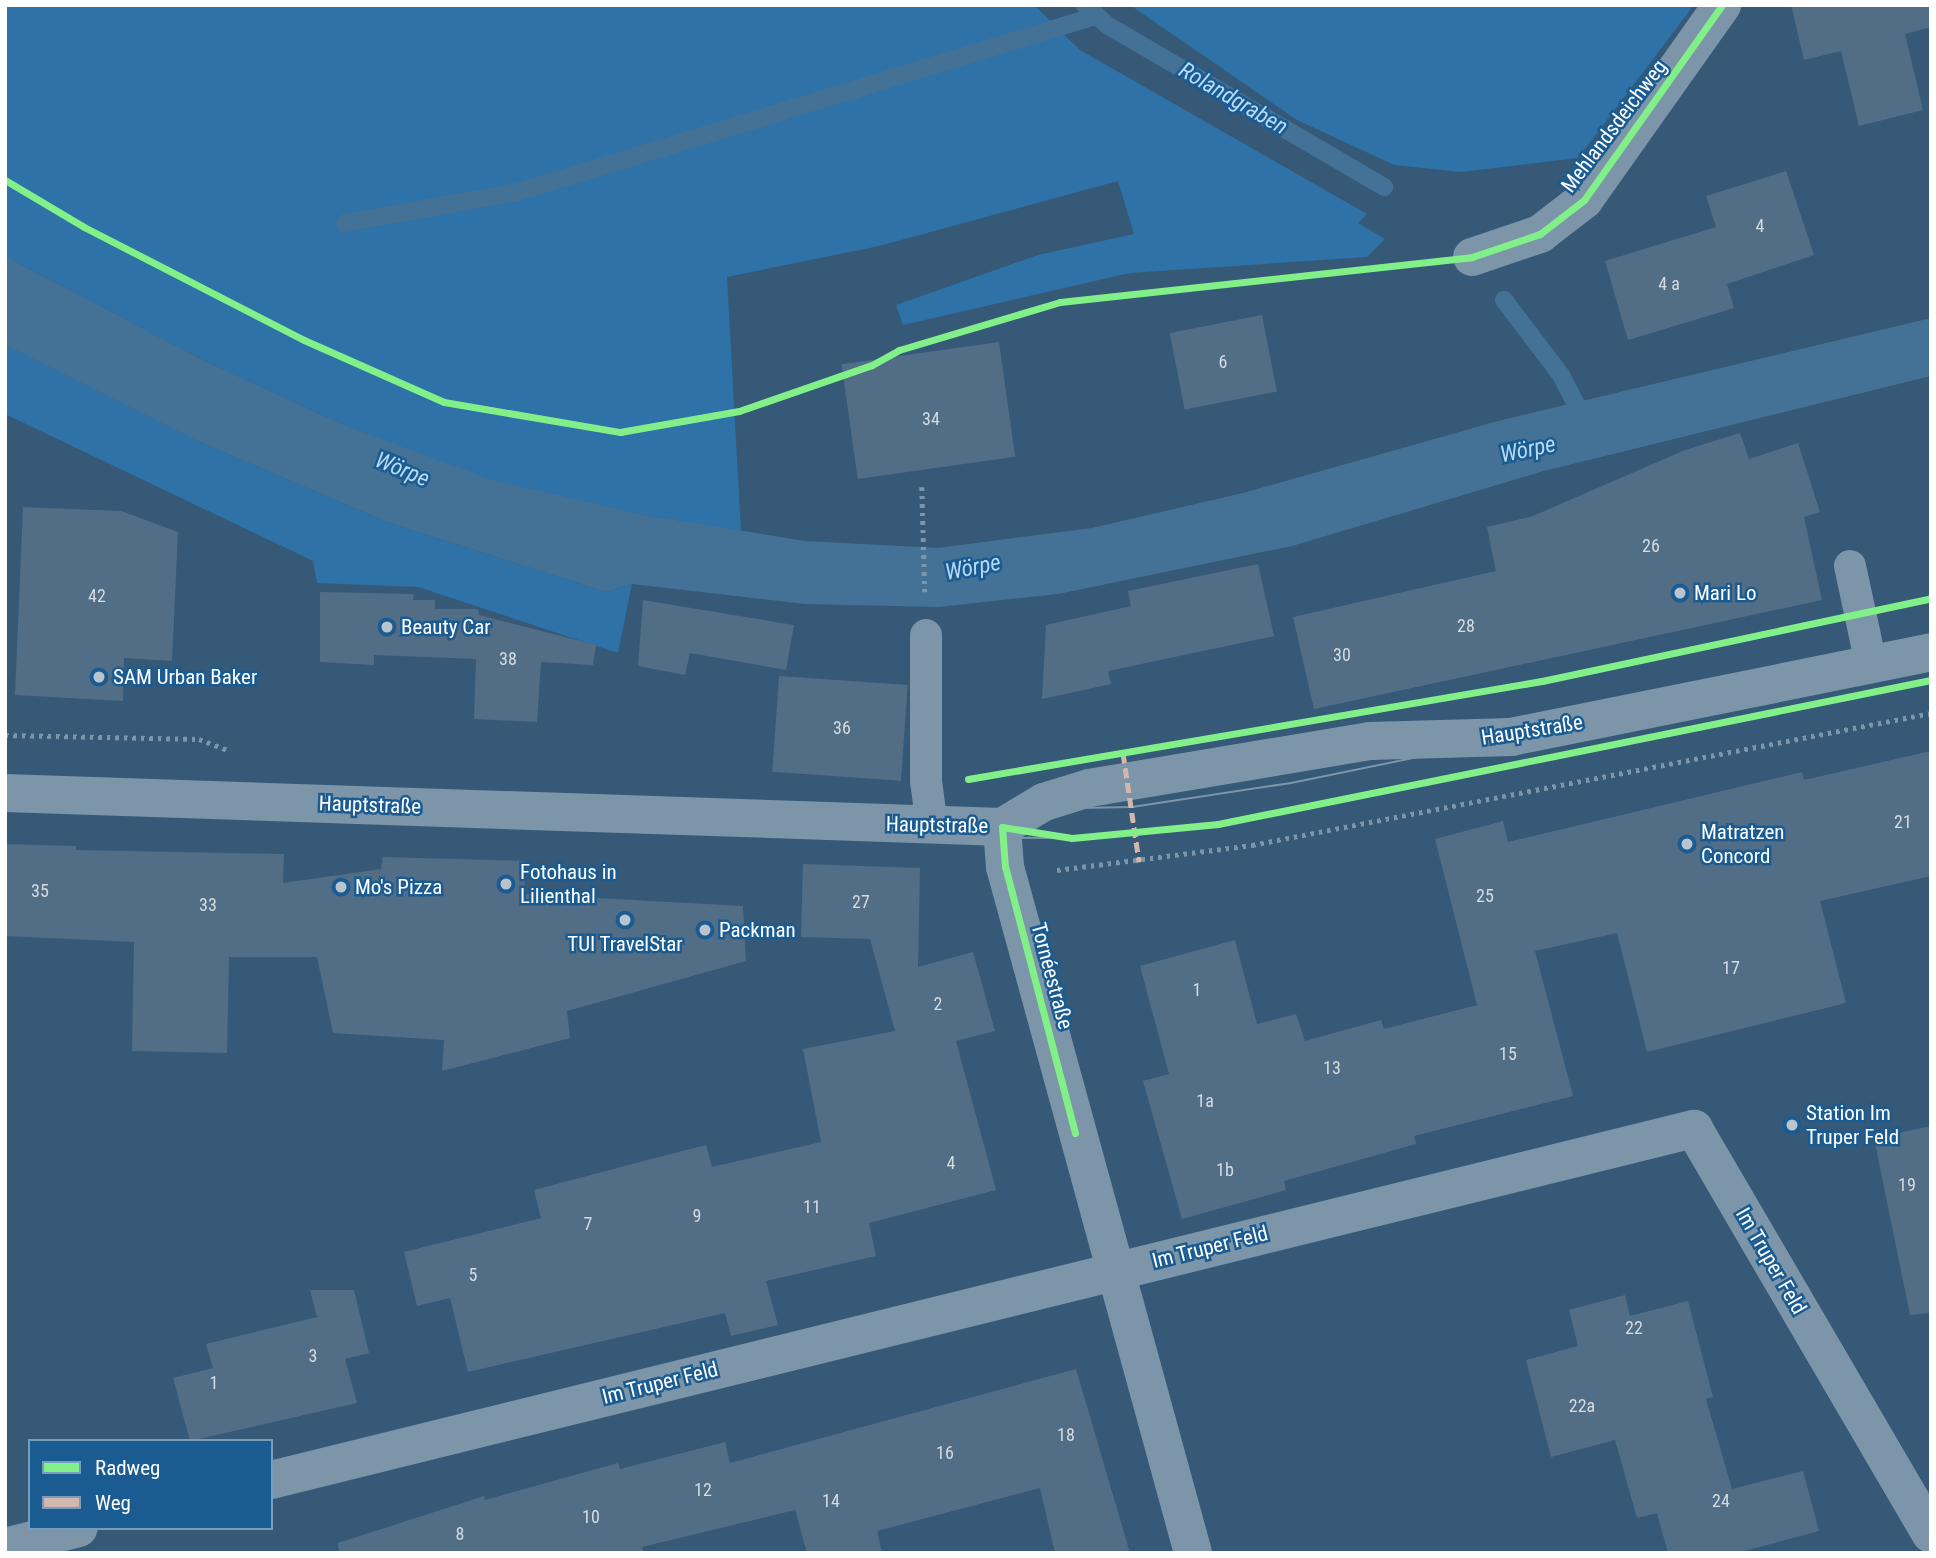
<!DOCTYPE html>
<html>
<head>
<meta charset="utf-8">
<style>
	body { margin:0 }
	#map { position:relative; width:1936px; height:1558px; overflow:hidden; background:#355977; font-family:"Roboto Condensed",sans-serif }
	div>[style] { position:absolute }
	.green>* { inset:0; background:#2e72a8 }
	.water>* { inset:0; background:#447297 }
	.stream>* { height:18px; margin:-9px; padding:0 9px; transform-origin:9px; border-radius:9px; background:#447297 }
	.building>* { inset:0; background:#526e86; transform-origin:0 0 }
	.path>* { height:4.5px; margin-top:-2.25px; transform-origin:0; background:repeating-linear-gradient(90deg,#7d95a9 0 3.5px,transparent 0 8.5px) }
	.service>* { height:32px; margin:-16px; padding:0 16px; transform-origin:16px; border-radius:16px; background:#7d95a9 }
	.minor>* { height:38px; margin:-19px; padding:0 19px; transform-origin:19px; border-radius:19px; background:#7d95a9 }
	.tertiary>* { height:38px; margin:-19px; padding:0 19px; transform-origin:19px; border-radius:19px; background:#7d95a9 }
	.tram>* { height:2px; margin:-1px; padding:0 1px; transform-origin:1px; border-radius:1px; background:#7d95a9 }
	.quiet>* { height:5px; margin-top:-2.5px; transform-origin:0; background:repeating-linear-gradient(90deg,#d1b7ad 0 10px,transparent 0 15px) }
	.cycleway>* { height:7px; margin:-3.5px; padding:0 3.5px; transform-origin:3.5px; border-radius:3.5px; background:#82f089 }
	.dots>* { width:19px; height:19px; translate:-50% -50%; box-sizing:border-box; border:4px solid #1a5c92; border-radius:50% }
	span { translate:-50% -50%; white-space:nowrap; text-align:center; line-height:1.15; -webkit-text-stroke:5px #1a5c92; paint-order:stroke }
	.number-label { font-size:18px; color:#d4dbe1 }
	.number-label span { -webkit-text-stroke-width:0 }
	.street-label { font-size:21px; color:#fff }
	.poi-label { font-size:21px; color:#fff }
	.left { translate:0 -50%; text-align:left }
	.water-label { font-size:23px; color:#b5daf6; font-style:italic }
	.frame { position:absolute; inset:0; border:7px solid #fff; pointer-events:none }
	.legend { position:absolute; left:28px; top:1439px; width:245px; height:91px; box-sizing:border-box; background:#1a5c92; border:2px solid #769dbe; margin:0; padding:9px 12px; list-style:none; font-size:21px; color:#fff }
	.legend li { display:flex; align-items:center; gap:14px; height:35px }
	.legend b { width:35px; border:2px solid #769dbe }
</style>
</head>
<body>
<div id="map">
	<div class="green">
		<div style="clip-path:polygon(5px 5px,1034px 5px,1080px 50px,1367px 214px,1358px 223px,1385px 239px,1367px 257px,1130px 273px,903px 325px,896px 305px,1038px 255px,1134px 234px,1118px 181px,879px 246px,727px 277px,741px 531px,645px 515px,492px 481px,344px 425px,201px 359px,5px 256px)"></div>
		<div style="clip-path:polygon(1130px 5px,1694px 5px,1578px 158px,1461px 172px,1394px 165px,1297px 120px)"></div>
		<div style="clip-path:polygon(5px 345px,195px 440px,387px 522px,606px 592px,632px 584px,618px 653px,418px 587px,317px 583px,313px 561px,5px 414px)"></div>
	</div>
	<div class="water">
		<div style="clip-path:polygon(5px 256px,201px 359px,344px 425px,492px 480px,645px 515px,805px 541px,938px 548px,1092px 528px,1243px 493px,1498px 421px,1931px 318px,1931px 376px,1544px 471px,1292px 546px,1058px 594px,939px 607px,805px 604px,632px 584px,606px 592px,387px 522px,195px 440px,5px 345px)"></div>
	</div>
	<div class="stream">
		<div style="left:1085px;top:5px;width:30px;rotate:42deg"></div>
		<div style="left:1107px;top:25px;width:321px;rotate:30.3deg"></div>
		<div style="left:345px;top:223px;width:176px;rotate:-10.2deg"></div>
		<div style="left:518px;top:192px;width:604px;rotate:-16.94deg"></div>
		<div style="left:1504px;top:300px;width:94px;rotate:52.8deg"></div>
		<div style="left:1561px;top:375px;width:53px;rotate:62.9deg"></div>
	</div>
	<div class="building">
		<div style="clip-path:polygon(1791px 5px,1931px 5px,1931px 27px,1905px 34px,1923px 110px,1859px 126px,1841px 51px,1804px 60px)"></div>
		<div style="clip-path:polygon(1786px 171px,1814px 255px,1727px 284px,1734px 308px,1628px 340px,1605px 261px,1716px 227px,1706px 196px)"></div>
		<div style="left:1262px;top:315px;width:78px;height:94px;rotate:79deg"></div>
		<div style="left:999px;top:342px;width:116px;height:159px;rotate:82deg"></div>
		<div style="clip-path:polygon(1740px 433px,1749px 459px,1798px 443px,1820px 512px,1804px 517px,1822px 600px,1314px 709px,1293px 617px,1496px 571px,1487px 527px,1533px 516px,1685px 450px)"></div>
		<div style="clip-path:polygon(23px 507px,121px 511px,178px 532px,172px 661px,124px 658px,123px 701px,15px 695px)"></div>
		<div style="clip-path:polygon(1258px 564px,1274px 636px,1108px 671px,1111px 684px,1042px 699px,1046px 625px,1131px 606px,1128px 591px)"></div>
		<div style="clip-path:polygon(320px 592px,414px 594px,413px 600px,435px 600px,435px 609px,478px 609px,479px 615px,596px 645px,593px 665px,541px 662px,537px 722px,474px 719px,476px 659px,374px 655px,374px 665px,320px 662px)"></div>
		<div style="clip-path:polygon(643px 600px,794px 625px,786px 670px,690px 653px,685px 675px,638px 666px)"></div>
		<div style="left:779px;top:676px;width:129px;height:96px;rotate:4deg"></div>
		<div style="clip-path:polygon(1931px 751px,1931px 876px,1820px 901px,1846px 1003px,1647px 1052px,1617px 933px,1535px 951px,1573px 1096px,1414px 1136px,1416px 1144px,1284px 1181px,1286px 1190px,1182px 1219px,1143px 1081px,1169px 1074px,1140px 966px,1235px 940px,1257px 1024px,1296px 1014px,1305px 1041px,1381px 1020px,1384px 1029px,1477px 1005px,1435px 839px,1503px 821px,1508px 842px,1802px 772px,1804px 780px)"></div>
		<div style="clip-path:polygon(5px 844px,76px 846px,76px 850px,284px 854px,283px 883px,381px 869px,383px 857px,526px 861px,524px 894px,743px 906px,746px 961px,567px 1011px,570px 1038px,442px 1071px,444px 1040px,333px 1033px,317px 957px,229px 957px,227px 1053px,132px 1051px,134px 942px,5px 936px)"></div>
		<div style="clip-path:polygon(803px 864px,920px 868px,918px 967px,973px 952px,995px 1031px,956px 1041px,996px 1190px,869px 1223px,876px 1256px,766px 1281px,778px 1325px,731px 1336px,725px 1313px,468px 1372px,450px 1298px,417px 1306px,404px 1252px,541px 1218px,534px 1190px,655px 1158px,706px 1145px,712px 1167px,821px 1142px,803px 1049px,895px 1031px,870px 939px,801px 937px)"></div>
		<div style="clip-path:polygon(1931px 1126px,1931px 1313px,1910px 1315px,1874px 1138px)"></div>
		<div style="clip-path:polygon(310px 1290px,354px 1290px,369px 1353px,345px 1359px,357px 1403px,190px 1441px,173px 1378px,213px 1368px,206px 1344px,317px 1317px)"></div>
		<div style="clip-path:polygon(1625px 1295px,1630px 1316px,1688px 1301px,1713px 1397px,1706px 1399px,1732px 1489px,1803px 1471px,1819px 1531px,1737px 1553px,1668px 1553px,1657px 1513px,1637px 1518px,1615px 1440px,1551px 1457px,1526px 1360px,1578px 1346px,1569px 1310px)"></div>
		<div style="clip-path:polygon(1076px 1369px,1130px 1553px,1055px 1553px,1040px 1488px,877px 1531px,882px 1553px,807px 1553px,795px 1510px,642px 1547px,644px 1553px,339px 1553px,338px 1543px,484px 1496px,485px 1500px,618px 1463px,620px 1469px,725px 1442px,730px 1463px)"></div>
	</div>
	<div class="path">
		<div style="left:922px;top:487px;width:105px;rotate:88.4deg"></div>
		<div style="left:5px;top:735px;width:194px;rotate:1.2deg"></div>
		<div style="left:199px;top:739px;width:31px;rotate:21deg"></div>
		<div style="left:1057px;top:870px;width:197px;rotate:-7.3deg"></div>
		<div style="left:1252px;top:845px;width:692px;rotate:-11deg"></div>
	</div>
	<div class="service">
		<div style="left:1850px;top:566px;width:100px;rotate:77.9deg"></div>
		<div style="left:926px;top:635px;width:146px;rotate:90deg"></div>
		<div style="left:926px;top:781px;width:45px;rotate:82.4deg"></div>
	</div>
	<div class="minor">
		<div style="left:1472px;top:257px;width:72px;rotate:-18.7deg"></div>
		<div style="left:1540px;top:234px;width:56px;rotate:-37.7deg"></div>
		<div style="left:1584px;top:200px;width:239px;rotate:-54.7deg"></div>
		<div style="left:1002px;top:827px;width:40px;rotate:85.7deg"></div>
		<div style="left:1005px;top:867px;width:711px;rotate:74.67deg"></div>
		<div style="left:271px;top:1480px;width:1466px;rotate:-13.86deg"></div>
		<div style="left:1694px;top:1129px;width:469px;rotate:59.7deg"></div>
		<div style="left:5px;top:1547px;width:76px;rotate:-14.4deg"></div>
	</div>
	<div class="tertiary">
		<div style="left:5px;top:793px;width:998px;rotate:1.95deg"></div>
		<div style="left:1002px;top:827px;width:49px;rotate:-30.8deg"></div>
		<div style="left:1044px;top:802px;width:47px;rotate:-17.3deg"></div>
		<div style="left:1089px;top:788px;width:285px;rotate:-9.5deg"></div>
		<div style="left:1370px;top:741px;width:141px;rotate:-1.6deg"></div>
		<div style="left:1511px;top:737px;width:429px;rotate:-11.4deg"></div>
	</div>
	<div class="tram">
		<div style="left:5px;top:778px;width:925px;rotate:2.05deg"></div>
		<div style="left:929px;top:811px;width:203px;rotate:-1.1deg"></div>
		<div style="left:1132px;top:807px;width:161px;rotate:-8.6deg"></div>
		<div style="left:1291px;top:783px;width:653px;rotate:-11.57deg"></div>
		<div style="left:5px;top:805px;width:875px;rotate:2.1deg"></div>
		<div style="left:879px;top:837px;width:193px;rotate:0.3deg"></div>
		<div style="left:1072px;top:838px;width:147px;rotate:-5.5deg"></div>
		<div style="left:1218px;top:824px;width:727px;rotate:-11.42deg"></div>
	</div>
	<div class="quiet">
		<div style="left:1123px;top:753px;width:110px;rotate:81.6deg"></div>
	</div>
	<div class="cycleway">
		<div style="left:5px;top:180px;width:92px;rotate:30.7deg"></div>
		<div style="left:84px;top:227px;width:247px;rotate:27.2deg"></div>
		<div style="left:304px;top:340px;width:153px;rotate:23.9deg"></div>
		<div style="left:444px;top:402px;width:179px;rotate:9.7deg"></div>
		<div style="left:620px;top:432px;width:121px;rotate:-10deg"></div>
		<div style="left:739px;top:411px;width:141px;rotate:-19.1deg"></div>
		<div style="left:872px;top:365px;width:31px;rotate:-29deg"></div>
		<div style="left:899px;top:350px;width:168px;rotate:-16.6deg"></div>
		<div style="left:1060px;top:302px;width:414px;rotate:-6.2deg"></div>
		<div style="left:1472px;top:257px;width:72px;rotate:-18.7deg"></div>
		<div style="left:1540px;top:234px;width:56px;rotate:-37.7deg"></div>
		<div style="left:1584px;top:200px;width:239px;rotate:-54.7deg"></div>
		<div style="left:968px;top:779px;width:582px;rotate:-9.69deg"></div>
		<div style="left:1542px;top:681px;width:398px;rotate:-12deg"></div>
		<div style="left:1075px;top:1133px;width:275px;rotate:-104.7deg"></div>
		<div style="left:1005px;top:867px;width:40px;rotate:-94.3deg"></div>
		<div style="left:1002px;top:827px;width:71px;rotate:8.9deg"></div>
		<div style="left:1072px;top:838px;width:147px;rotate:-5.5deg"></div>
		<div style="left:1218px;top:824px;width:727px;rotate:-11.42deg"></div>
	</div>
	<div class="dots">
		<div style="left:1680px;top:593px;background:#b8c5cf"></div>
		<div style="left:387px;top:627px;background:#b8c5cf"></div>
		<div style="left:99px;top:677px;background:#b8c5cf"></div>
		<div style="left:1687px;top:844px;background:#b8c5cf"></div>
		<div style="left:506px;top:884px;background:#b8c5cf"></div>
		<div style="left:341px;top:887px;background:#b8c5cf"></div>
		<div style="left:625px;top:920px;background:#b8c5cf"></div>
		<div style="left:705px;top:930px;background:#b8c5cf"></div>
		<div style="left:1792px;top:1125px;background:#b8c5cf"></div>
	</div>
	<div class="number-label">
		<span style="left:1760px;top:226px">4</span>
		<span style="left:1669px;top:284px">4 a</span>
		<span style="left:1223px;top:362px">6</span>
		<span style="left:931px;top:419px">34</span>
		<span style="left:1651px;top:546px">26</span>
		<span style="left:97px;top:596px">42</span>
		<span style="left:1466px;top:626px">28</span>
		<span style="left:1342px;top:655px">30</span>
		<span style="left:508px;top:659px">38</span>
		<span style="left:842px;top:728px">36</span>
		<span style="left:1903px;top:822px">21</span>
		<span style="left:40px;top:891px">35</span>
		<span style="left:1485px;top:896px">25</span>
		<span style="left:861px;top:902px">27</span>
		<span style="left:208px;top:905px">33</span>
		<span style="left:1731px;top:968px">17</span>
		<span style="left:1197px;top:990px">1</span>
		<span style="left:938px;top:1004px">2</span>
		<span style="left:1508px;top:1054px">15</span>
		<span style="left:1332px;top:1068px">13</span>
		<span style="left:1205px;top:1101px">1a</span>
		<span style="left:951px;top:1163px">4</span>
		<span style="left:1225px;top:1170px">1b</span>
		<span style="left:1907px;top:1185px">19</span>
		<span style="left:812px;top:1207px">11</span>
		<span style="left:697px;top:1216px">9</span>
		<span style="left:588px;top:1224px">7</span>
		<span style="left:473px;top:1275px">5</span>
		<span style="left:1634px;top:1328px">22</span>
		<span style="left:313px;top:1356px">3</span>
		<span style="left:214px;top:1383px">1</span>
		<span style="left:1582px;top:1406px">22a</span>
		<span style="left:1066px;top:1435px">18</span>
		<span style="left:945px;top:1453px">16</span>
		<span style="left:703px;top:1490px">12</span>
		<span style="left:831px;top:1501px">14</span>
		<span style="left:1721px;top:1501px">24</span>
		<span style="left:591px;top:1517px">10</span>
		<span style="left:460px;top:1534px">8</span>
	</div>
	<div class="street-label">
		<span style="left:1614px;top:126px;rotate:-53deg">Mehlandsdeichweg</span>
		<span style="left:1532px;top:730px;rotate:-9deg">Hauptstraße</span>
		<span style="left:370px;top:805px;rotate:2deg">Hauptstraße</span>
		<span style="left:937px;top:825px;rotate:1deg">Hauptstraße</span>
		<span style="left:1052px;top:976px;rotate:75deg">Tornéestraße</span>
		<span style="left:1210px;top:1247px;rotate:-14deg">Im Truper Feld</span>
		<span style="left:1771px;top:1261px;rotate:60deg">Im Truper Feld</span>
		<span style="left:660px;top:1383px;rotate:-14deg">Im Truper Feld</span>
	</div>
	<div class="poi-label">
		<span class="left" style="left:1694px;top:593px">Mari Lo</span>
		<span class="left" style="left:401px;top:627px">Beauty Car</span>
		<span class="left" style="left:113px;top:677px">SAM Urban Baker</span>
		<span class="left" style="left:1701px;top:844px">Matratzen<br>Concord</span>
		<span class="left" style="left:520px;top:884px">Fotohaus in<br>Lilienthal</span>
		<span class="left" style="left:355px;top:887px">Mo's Pizza</span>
		<span class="left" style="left:719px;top:930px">Packman</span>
		<span style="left:625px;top:944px">TUI TravelStar</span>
		<span class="left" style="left:1806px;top:1125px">Station Im<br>Truper Feld</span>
	</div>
	<div class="water-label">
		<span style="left:1233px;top:99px;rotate:30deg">Rolandgraben</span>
		<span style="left:1528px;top:450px;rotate:-12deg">Wörpe</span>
		<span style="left:402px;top:470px;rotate:22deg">Wörpe</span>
		<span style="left:973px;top:568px;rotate:-11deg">Wörpe</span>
	</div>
	<div class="frame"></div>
	<ul class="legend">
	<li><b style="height:9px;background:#82f089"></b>Radweg</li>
	<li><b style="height:9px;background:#d1b7ad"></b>Weg</li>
	</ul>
</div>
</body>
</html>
